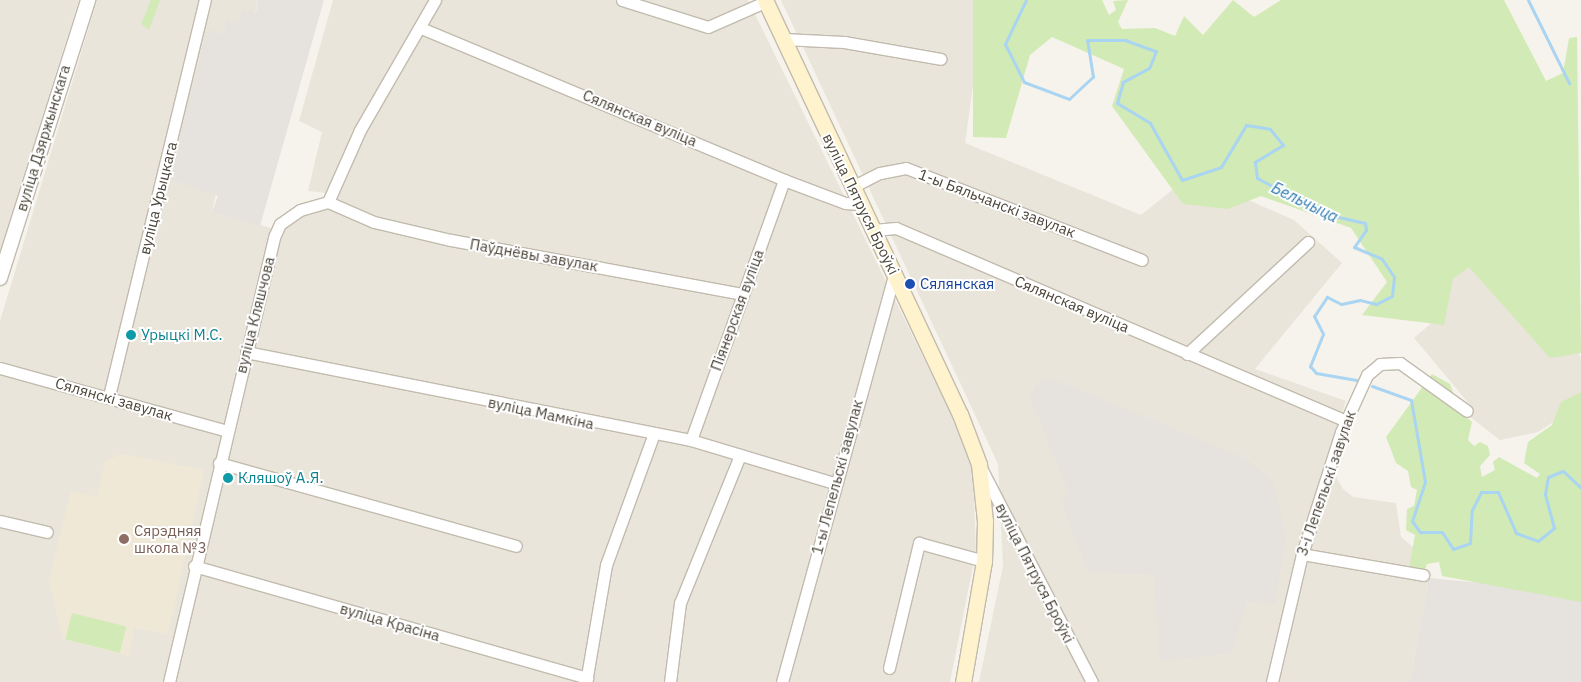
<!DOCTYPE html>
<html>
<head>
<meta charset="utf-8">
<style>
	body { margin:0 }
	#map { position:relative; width:1581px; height:682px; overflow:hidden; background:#f6f3ec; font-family:"IBM Plex Sans",sans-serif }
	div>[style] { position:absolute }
	.residential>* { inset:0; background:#eae5da }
	.industrial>* { inset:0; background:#e6e2dd }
	.education>* { inset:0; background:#efe8d6 }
	.green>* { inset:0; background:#d2eab5; transform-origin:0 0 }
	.stream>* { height:3px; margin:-1.5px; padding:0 1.5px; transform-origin:1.5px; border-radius:1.5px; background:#a9d4f2 }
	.roads { filter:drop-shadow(1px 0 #c2bbae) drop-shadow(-1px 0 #c2bbae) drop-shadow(0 1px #c2bbae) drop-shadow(0 -1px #c2bbae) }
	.minor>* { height:11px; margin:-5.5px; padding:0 5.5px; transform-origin:5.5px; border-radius:5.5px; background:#fff }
	.tertiary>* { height:14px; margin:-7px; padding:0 7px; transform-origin:7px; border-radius:7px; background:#fff }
	.secondary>* { height:15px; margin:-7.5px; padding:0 7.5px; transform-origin:7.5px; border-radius:7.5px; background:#fff3cd }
	.dots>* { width:14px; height:14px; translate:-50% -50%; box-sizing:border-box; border:2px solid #fff; border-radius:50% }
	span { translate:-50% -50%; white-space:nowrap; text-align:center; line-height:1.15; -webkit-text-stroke:4px #fff; paint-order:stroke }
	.street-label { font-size:15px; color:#4b4439 }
	.transit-label { font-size:15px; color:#164399 }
	.left { translate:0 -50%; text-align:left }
	.culture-label { font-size:15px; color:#0d838f }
	.education-label { font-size:15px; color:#785e54 }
	.water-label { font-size:16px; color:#2e7ab2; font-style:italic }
</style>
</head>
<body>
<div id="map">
	<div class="residential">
		<div style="clip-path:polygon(0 0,79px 0,0 251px)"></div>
		<div style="clip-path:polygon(97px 0,258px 0,212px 212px,282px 231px,304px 214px,321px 208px,327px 193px,308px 191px,322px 132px,299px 121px,333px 0,748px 0,952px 416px,973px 472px,976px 551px,950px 682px,0 682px,0 321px)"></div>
		<div style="clip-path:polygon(781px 0,985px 0,965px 143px,1141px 215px,1191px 175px,1294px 220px,1342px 263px,1255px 369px,1346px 401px,1327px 460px,1343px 489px,1353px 497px,1396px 503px,1401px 537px,1420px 553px,1429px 578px,1410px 682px,979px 682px,1003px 566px,998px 464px)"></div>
		<div style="clip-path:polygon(1459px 253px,1564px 321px,1581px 358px,1581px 404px,1538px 432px,1500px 440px,1465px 413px,1471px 406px,1414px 338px,1442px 314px)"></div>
	</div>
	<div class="industrial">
		<div style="clip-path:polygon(258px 0,324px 0,260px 226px,212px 212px,218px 196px,169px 179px,207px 30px,224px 34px,227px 20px,238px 23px,242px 8px,256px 12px)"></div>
		<div style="clip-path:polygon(1050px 378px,1245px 458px,1273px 481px,1286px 538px,1275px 604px,1247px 602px,1231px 653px,1159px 661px,1154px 575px,1088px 572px,1060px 499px,1069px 494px,1030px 397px,1036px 385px)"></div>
		<div style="clip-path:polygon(1581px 557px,1581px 682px,1410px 682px,1429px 578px,1575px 592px)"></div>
	</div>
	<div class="education">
		<div style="clip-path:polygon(122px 454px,204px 470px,168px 634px,134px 628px,129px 656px,63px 639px,49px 581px,71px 491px,97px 497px,105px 461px)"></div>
	</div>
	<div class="green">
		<div style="clip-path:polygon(151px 0,160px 0,149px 30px,141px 24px)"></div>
		<div style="clip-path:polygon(973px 0,1102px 0,1109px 15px,1116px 10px,1113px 1px,1128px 0,1118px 22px,1122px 29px,1155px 28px,1175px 36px,1184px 16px,1203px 35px,1233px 0,1254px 17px,1281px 0,1504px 0,1546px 81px,1563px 73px,1569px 38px,1577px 37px,1581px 353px,1550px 358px,1469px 267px,1453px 279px,1444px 325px,1362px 315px,1387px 282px,1351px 228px,1261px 196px,1228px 209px,1183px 204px,1112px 106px,1124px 69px,1052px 37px,1030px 55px,1006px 138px,973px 137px)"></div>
		<div style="clip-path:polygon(1432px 374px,1450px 384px,1460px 412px,1472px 422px,1468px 440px,1474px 446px,1480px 442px,1488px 446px,1490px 455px,1480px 466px,1482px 477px,1495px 470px,1493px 462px,1499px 457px,1537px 478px,1540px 474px,1524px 463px,1528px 442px,1552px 425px,1561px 402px,1581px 392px,1581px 602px,1442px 576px,1439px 562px,1427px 564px,1424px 573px,1409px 569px,1415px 535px,1406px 530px,1407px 509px,1414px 506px,1417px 490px,1411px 487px,1408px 471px,1396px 463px,1386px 437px)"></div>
		<div style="left:72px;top:613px;width:56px;height:27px;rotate:14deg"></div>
	</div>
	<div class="stream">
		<div style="left:1026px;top:0;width:49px;rotate:115.5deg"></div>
		<div style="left:1005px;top:44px;width:42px;rotate:63.4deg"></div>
		<div style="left:1024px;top:82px;width:48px;rotate:20.7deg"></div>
		<div style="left:1069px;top:99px;width:33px;rotate:-43deg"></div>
		<div style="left:1093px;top:77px;width:37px;rotate:-99deg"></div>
		<div style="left:1087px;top:40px;width:38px"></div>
		<div style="left:1125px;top:40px;width:33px;rotate:20deg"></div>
		<div style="left:1156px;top:51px;width:18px;rotate:112deg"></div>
		<div style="left:1149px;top:68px;width:30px;rotate:152deg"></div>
		<div style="left:1123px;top:82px;width:22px;rotate:106deg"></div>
		<div style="left:1117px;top:103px;width:39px;rotate:31deg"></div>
		<div style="left:1150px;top:123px;width:65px;rotate:60.7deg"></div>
		<div style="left:1182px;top:180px;width:41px;rotate:-18.4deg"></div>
		<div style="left:1221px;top:167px;width:49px;rotate:-59.2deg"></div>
		<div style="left:1246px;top:125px;width:24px;rotate:9deg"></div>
		<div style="left:1270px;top:129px;width:21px;rotate:51deg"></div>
		<div style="left:1283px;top:145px;width:33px;rotate:149deg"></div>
		<div style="left:1255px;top:162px;width:16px;rotate:83deg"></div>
		<div style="left:1257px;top:178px;width:77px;rotate:27.9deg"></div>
		<div style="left:1325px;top:214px;width:41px;rotate:12.7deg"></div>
		<div style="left:1365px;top:223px;width:7px;rotate:82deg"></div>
		<div style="left:1366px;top:230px;width:21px;rotate:125deg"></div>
		<div style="left:1354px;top:247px;width:30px;rotate:23deg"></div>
		<div style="left:1382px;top:259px;width:22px;rotate:56deg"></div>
		<div style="left:1394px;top:277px;width:19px;rotate:96deg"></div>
		<div style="left:1392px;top:296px;width:18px;rotate:153deg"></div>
		<div style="left:1376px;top:304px;width:16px;rotate:-166deg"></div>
		<div style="left:1360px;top:300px;width:19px;rotate:168deg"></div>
		<div style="left:1341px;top:304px;width:16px;rotate:-153deg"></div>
		<div style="left:1327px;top:297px;width:23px;rotate:124deg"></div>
		<div style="left:1314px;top:316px;width:20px;rotate:63deg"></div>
		<div style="left:1323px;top:334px;width:35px;rotate:112deg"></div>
		<div style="left:1310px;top:366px;width:9px;rotate:49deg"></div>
		<div style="left:1316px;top:373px;width:41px;rotate:9.9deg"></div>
		<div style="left:1528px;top:0;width:93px;rotate:63.7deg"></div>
		<div style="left:1372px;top:386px;width:41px;rotate:19.7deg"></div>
		<div style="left:1411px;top:400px;width:83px;rotate:80.3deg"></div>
		<div style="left:1425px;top:482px;width:41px;rotate:108.4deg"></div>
		<div style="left:1412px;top:521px;width:14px;rotate:54deg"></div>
		<div style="left:1420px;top:532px;width:22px"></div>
		<div style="left:1442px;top:532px;width:20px;rotate:57deg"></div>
		<div style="left:1453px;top:549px;width:18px;rotate:-19deg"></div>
		<div style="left:1470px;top:543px;width:33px;rotate:-87deg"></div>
		<div style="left:1472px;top:510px;width:20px;rotate:-63deg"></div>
		<div style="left:1481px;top:492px;width:17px"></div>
		<div style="left:1498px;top:492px;width:45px;rotate:66.3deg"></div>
		<div style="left:1516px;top:533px;width:23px;rotate:20deg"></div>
		<div style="left:1538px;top:541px;width:21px;rotate:-39deg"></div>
		<div style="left:1554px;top:528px;width:35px;rotate:-105deg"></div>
		<div style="left:1545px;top:494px;width:17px;rotate:-80deg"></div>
		<div style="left:1548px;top:477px;width:16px;rotate:-22deg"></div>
		<div style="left:1563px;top:471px;width:25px;rotate:43deg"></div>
	</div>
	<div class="roads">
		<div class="minor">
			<div style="left:622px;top:0;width:90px;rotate:17.4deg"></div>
			<div style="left:708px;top:27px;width:62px;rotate:-23.7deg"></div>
			<div style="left:421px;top:28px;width:394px;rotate:22.7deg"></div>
			<div style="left:784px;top:180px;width:65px;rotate:20.7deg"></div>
			<div style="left:845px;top:203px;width:15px;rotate:4deg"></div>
			<div style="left:783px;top:39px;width:61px;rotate:2.8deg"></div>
			<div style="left:844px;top:42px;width:98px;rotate:9.9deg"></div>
			<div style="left:852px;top:187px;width:31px;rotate:-27deg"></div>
			<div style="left:880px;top:173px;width:26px;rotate:-11deg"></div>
			<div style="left:906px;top:168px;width:253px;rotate:21.3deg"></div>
			<div style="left:328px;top:202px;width:50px;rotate:23.5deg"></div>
			<div style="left:374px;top:222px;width:79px;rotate:13.2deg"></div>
			<div style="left:451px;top:240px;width:297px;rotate:10.5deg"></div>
			<div style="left:873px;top:230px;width:23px;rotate:-5deg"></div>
			<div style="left:896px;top:228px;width:488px;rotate:23.2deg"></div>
			<div style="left:246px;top:352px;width:454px;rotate:11.2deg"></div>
			<div style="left:691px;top:440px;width:149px;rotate:16.7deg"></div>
			<div style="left:1187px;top:354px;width:165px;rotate:-42.8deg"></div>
			<div style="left:0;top:368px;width:236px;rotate:15.5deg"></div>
			<div style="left:109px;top:396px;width:407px;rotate:-76.4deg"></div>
			<div style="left:691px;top:440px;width:276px;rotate:-70.3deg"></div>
			<div style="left:219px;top:463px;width:308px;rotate:15.6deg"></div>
			<div style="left:982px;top:470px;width:239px;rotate:62.6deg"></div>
			<div style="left:0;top:521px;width:48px;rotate:13.2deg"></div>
			<div style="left:1302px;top:554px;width:123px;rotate:9.8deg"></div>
			<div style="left:194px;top:566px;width:409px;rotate:15.9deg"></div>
			<div style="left:889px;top:668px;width:129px;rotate:-76.5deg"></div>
			<div style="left:919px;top:543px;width:67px;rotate:15.5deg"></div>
			<div style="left:169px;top:682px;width:459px;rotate:-76.7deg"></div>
			<div style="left:275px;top:235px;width:12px;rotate:-66deg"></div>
			<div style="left:280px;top:224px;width:24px;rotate:-35deg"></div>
			<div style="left:300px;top:210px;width:29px;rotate:-16deg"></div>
			<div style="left:328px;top:202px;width:79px;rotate:-66deg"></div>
			<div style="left:360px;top:130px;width:150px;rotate:-60deg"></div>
			<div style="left:586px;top:682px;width:119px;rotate:-80.3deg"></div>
			<div style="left:606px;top:565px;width:137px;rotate:-70deg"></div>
			<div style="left:670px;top:682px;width:80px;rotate:-82.8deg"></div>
			<div style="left:680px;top:603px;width:160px;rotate:-67.9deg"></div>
			<div style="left:782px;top:682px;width:423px;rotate:-74.6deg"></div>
			<div style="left:1272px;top:682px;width:131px;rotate:-76.8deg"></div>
			<div style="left:1302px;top:554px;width:128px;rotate:-72.3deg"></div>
			<div style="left:1341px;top:432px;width:63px;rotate:-65.5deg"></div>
			<div style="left:1367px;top:375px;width:17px;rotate:-40deg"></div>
			<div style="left:1380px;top:364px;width:20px;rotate:-3deg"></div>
			<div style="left:1400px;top:363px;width:82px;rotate:35.6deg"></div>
		</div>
		<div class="tertiary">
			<div style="left:0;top:278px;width:292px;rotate:-72.4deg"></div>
		</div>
		<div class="secondary">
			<div style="left:765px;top:0;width:458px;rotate:64.8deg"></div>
			<div style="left:960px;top:414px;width:53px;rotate:69.2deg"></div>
			<div style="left:979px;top:464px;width:57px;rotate:84deg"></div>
			<div style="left:985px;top:521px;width:40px;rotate:91.4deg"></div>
			<div style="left:984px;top:561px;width:123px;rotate:99.8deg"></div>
		</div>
	</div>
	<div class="dots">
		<div style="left:910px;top:284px;background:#1a4fb4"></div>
		<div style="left:131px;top:335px;background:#0f9aa8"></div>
		<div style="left:228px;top:478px;background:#0f9aa8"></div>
		<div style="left:124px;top:539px;background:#8d6e63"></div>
	</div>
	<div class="street-label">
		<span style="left:640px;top:118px;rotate:23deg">Сялянская вуліца</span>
		<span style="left:43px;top:138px;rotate:-73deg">вуліца Дзяржынскага</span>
		<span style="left:158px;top:198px;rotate:-76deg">вуліца Урыцкага</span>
		<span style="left:997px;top:203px;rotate:21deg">1-ы Бяльчанскі завулак</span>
		<span style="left:861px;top:204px;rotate:64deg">вуліца Пятруся Броўкі</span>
		<span style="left:534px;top:255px;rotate:10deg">Паўднёвы завулак</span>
		<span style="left:1072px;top:304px;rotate:23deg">Сялянская вуліца</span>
		<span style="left:737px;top:310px;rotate:-70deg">Піянерская вуліца</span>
		<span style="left:255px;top:315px;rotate:-76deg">вуліца Кляшчова</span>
		<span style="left:114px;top:399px;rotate:16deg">Сялянскі завулак</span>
		<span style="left:541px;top:413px;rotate:12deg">вуліца Мамкіна</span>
		<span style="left:837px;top:477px;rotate:-75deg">1-ы Лепельскі завулак</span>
		<span style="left:1326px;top:483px;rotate:-71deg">3-і Лепельскі завулак</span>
		<span style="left:1035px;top:573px;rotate:63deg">вуліца Пятруся Броўкі</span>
		<span style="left:390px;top:622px;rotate:16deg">вуліца Красіна</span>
	</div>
	<div class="transit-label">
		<span class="left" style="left:920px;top:284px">Сялянская</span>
	</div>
	<div class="culture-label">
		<span class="left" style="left:141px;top:335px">Урыцкі М.С.</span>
		<span class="left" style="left:238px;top:478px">Кляшоў А.Я.</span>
	</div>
	<div class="education-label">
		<span class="left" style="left:134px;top:539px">Сярэдняя<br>школа №3</span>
	</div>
	<div class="water-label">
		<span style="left:1305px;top:202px;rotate:26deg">Бельчыца</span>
	</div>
</div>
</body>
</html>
